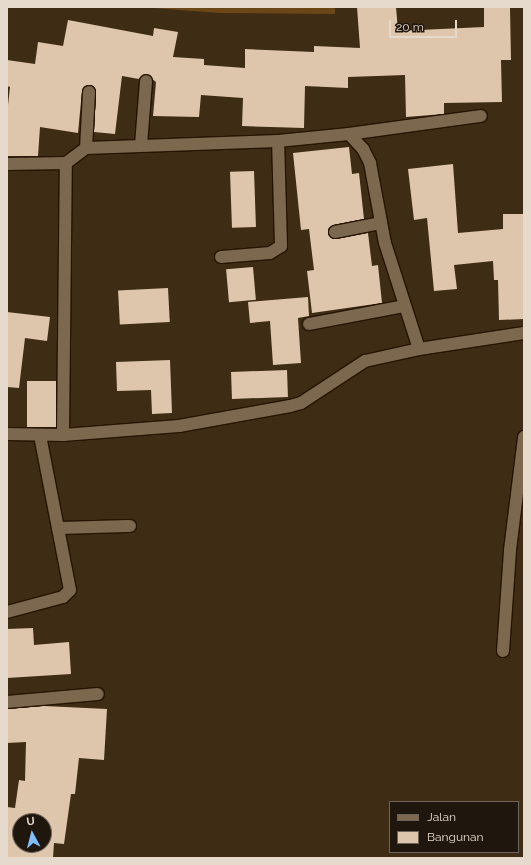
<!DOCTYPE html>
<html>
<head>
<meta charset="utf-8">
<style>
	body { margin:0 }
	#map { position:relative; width:531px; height:865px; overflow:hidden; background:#3e2c15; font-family:Raleway,sans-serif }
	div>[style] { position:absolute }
	.green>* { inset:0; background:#6b4718 }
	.building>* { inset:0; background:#dec6ac; transform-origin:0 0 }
	.roads { filter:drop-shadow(1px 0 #251400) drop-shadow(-1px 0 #251400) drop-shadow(0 1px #251400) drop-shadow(0 -1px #251400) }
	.minor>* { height:12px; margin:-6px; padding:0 6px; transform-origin:6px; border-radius:6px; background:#7c674f }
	span { translate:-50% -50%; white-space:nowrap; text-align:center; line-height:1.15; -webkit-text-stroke:4px #1f160d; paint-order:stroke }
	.frame { position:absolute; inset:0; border:8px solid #e6dacd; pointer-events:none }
	.legend { position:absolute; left:389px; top:801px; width:130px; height:52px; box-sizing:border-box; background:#1f160d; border:1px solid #6f645a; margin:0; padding:5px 7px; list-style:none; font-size:12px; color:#e6dacd }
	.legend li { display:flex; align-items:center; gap:8px; height:20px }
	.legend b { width:20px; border:1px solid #6f645a }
	.north { position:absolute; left:12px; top:813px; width:40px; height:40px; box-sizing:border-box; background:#1f160d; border:1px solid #6f645a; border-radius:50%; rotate:353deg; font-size:11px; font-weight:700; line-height:16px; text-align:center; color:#e6dacd }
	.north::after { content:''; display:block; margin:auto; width:14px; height:18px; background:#80bdfa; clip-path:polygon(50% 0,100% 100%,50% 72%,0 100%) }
	.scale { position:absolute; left:389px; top:20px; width:68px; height:18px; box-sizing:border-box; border:2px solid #e6dacd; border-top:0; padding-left:5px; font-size:12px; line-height:14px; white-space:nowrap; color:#e6dacd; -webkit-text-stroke:3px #1f160d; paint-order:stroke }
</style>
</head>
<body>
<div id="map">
	<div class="green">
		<div style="clip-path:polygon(139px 7px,335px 7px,335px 14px,219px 13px)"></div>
	</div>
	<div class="building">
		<div style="clip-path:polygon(357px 7px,396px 7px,398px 31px,484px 27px,484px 8px,510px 8px,511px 60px,501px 60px,502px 102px,444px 103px,444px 114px,406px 117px,405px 75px,348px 77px,348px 88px,305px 86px,304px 128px,242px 126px,243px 98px,201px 95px,199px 117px,153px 116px,156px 82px,146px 74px,139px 79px,122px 76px,115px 134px,94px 132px,96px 92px,93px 86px,89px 85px,82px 91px,78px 133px,40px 127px,38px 156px,7px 156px,7px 114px,10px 87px,7px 86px,7px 60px,35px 64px,38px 42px,63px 46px,68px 20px,153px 36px,154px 28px,178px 32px,173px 57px,204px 59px,204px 65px,245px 68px,245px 49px,314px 52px,314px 46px,360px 48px)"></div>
		<div style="clip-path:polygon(349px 147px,352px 174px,359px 173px,364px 219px,333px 225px,328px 229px,328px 234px,336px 239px,368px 233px,372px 266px,378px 265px,382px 303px,312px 313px,307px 271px,314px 270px,309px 229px,301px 230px,293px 153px)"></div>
		<div style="clip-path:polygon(453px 164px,458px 233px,503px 229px,503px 214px,524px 214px,524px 319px,499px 320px,498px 280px,494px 280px,493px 261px,454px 265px,457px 289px,434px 291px,427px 218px,414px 220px,408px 169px)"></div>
		<div style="left:254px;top:171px;width:56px;height:24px;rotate:88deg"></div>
		<div style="left:253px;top:267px;width:33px;height:27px;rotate:85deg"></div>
		<div style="left:168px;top:288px;width:34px;height:50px;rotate:87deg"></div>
		<div style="clip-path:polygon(308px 297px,309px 316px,298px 318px,301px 363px,273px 365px,270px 321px,250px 323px,248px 302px)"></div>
		<div style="clip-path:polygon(7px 312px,50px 317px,47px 341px,25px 338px,19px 388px,7px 387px)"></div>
		<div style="clip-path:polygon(170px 360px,172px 413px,152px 414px,151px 390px,117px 391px,116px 362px)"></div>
		<div style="left:287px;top:370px;width:27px;height:56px;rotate:88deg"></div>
		<div style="left:56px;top:381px;width:46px;height:29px;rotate:90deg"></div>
		<div style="clip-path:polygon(33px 628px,34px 645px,69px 642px,71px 674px,7px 678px,7px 629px)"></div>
		<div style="clip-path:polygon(evenodd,44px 706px,107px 709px,104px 760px,79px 758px,75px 794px,71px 794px,64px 844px,54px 843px,53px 858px,7px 858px,7px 807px,15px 808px,19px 780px,25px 781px,26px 742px,7px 743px,7px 709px,44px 706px,20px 821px,44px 821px,44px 845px,20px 845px,20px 821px)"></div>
	</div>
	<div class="roads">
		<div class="minor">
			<div style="left:349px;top:134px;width:133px;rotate:-7.8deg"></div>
			<div style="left:141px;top:145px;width:64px;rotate:-85.5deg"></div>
			<div style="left:86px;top:148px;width:56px;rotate:-86.9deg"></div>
			<div style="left:7px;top:164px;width:59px;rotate:-1deg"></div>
			<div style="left:335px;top:232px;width:47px;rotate:-11.1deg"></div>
			<div style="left:221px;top:257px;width:49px;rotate:-4.7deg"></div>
			<div style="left:270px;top:253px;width:13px;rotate:-32deg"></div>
			<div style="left:281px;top:246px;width:105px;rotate:-91.6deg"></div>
			<div style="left:309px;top:324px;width:97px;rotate:-10.7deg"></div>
			<div style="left:7px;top:434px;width:56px;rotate:1deg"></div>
			<div style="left:63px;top:435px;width:116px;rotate:-4.4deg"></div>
			<div style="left:179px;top:426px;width:113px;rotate:-10.2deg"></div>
			<div style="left:290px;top:406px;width:11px;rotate:-15deg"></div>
			<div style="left:301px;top:403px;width:77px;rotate:-33.3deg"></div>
			<div style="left:365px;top:361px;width:55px;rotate:-12.5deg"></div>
			<div style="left:419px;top:349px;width:106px;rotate:-8.7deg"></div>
			<div style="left:63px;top:435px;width:272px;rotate:-89.4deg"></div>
			<div style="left:66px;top:163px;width:25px;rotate:-37deg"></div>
			<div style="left:86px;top:148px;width:192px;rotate:-2.1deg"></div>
			<div style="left:278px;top:141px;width:71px;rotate:-5.6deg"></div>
			<div style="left:349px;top:134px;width:21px;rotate:47deg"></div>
			<div style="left:363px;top:149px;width:16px;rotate:63deg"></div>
			<div style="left:370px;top:163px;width:81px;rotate:79.4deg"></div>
			<div style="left:385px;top:243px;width:111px;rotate:72.2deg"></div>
			<div style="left:58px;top:528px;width:72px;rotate:-1.6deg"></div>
			<div style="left:7px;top:612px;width:58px;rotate:-15deg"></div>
			<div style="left:63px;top:597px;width:10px;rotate:-45deg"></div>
			<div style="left:70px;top:590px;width:158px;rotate:-101deg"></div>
			<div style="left:503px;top:651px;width:101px;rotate:-86deg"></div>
			<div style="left:510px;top:550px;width:114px;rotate:-82.9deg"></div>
			<div style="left:7px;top:702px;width:91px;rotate:-5deg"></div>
		</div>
	</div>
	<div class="frame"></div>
	<ul class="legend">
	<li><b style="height:5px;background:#7c674f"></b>Jalan</li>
	<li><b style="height:11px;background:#dec6ac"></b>Bangunan</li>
	</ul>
	<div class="north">U</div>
	<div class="scale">20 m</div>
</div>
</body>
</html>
